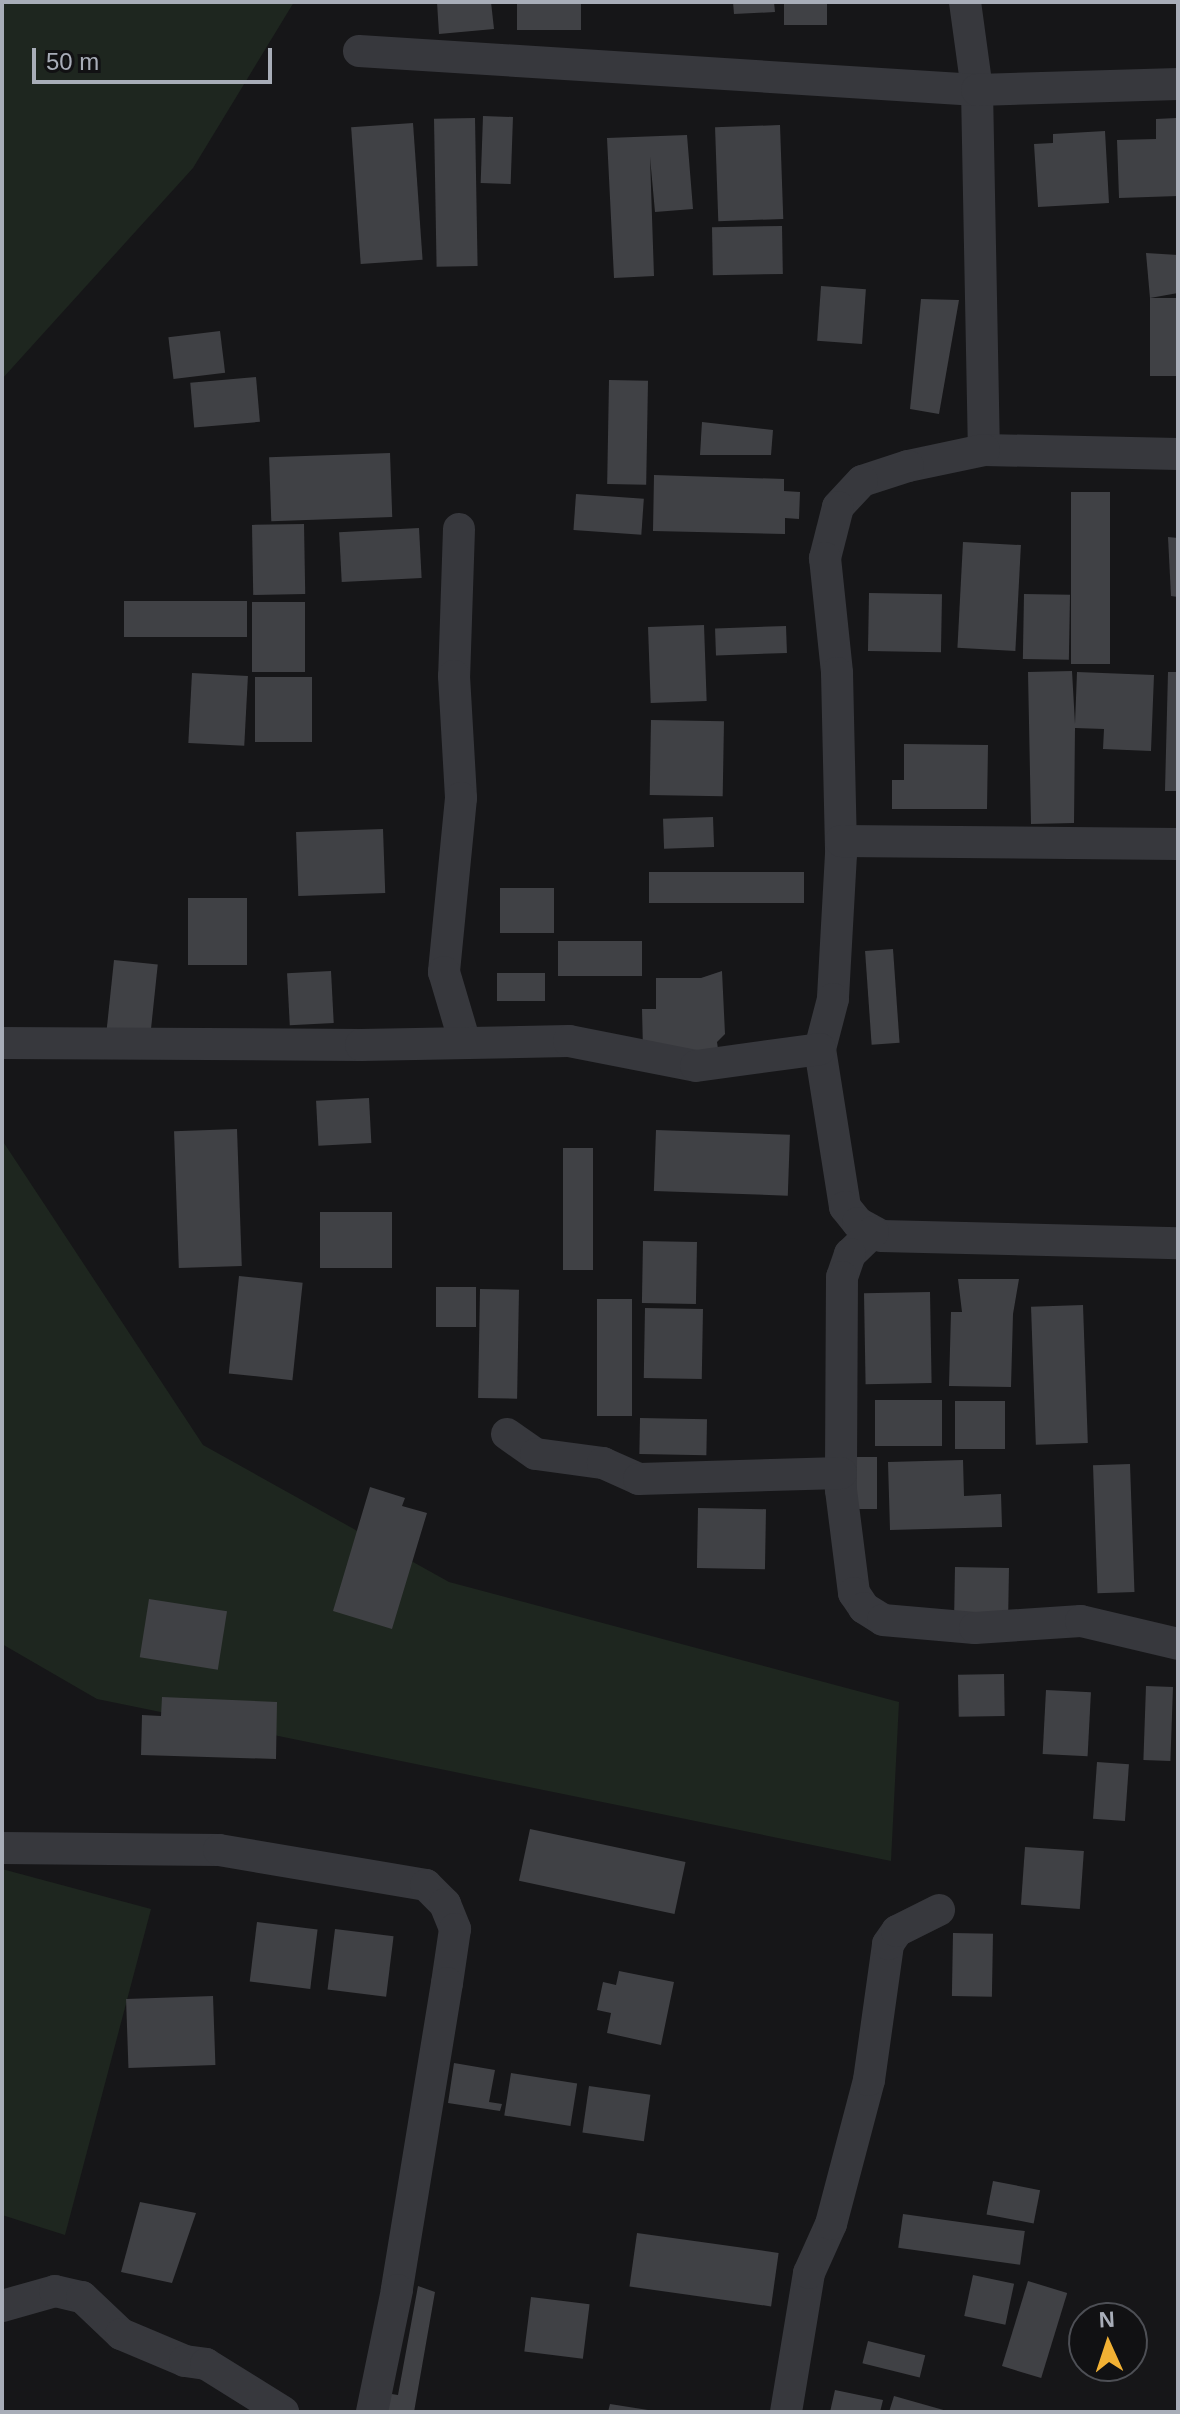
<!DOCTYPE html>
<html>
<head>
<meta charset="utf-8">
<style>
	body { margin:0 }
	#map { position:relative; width:1180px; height:2414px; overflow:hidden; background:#161618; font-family:Arial,sans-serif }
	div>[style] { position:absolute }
	.green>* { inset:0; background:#1e261f }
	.building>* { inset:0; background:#404145; transform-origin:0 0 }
	.minor>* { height:32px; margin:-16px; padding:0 16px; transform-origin:16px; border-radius:16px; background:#37383d }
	span { translate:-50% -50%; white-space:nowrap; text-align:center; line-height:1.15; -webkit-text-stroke:6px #111113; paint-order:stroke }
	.frame { position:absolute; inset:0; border:4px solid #a8adb8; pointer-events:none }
	.north { position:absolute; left:1068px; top:2302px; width:80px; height:80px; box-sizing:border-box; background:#111113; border:2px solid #4d4f55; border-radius:50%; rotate:357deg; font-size:22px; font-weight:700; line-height:32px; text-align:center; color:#a8adb8 }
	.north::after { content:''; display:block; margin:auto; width:28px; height:36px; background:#f2b134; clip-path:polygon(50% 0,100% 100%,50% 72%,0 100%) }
	.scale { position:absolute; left:32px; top:48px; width:240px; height:36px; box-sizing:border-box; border:4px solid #a8adb8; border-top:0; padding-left:10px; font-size:24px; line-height:28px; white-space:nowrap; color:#a8adb8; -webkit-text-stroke:6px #111113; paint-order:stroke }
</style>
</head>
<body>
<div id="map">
	<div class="green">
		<div style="clip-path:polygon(2px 2px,294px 2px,193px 168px,2px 379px)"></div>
		<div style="clip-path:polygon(2px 1140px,203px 1445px,449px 1582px,899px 1702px,891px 1861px,97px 1699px,2px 1644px)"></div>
		<div style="clip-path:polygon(2px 1869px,151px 1909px,65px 2235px,2px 2215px)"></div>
	</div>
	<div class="building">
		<div style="clip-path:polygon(437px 2px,491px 2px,494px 29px,439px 34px)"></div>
		<div style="left:517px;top:2px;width:64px;height:28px"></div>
		<div style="clip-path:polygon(733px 2px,774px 2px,775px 12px,734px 14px)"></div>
		<div style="left:784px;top:2px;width:43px;height:23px"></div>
		<div style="left:483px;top:116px;width:30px;height:67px;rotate:2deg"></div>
		<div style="left:475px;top:118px;width:148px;height:41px;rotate:89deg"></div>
		<div style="clip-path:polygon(1176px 118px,1178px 196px,1119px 198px,1117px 140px,1156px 139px,1156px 119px)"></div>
		<div style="left:413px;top:123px;width:137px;height:62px;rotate:86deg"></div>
		<div style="left:780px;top:125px;width:94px;height:65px;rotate:88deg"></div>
		<div style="clip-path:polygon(1105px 131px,1109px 203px,1038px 207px,1034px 144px,1053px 143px,1053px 134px)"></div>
		<div style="clip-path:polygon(687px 135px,693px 209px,655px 212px,650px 157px,654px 276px,614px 278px,607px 138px)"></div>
		<div style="left:782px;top:226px;width:48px;height:70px;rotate:89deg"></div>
		<div style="clip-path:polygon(1146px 253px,1178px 255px,1178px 293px,1150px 298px)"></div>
		<div style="left:821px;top:286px;width:45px;height:55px;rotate:4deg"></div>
		<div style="left:1150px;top:298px;width:28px;height:78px"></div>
		<div style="clip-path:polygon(921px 299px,959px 300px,939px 414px,910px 409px)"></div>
		<div style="left:220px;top:331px;width:42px;height:52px;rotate:83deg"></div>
		<div style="left:256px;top:377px;width:45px;height:66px;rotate:85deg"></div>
		<div style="left:609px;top:380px;width:39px;height:104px;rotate:1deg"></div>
		<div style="clip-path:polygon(702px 422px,773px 430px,771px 455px,700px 455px)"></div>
		<div style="left:390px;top:453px;width:64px;height:121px;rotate:88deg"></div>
		<div style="clip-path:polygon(654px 475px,784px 479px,784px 491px,800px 492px,799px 519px,785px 518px,785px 534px,653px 531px)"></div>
		<div style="left:1071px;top:492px;width:39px;height:172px"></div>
		<div style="left:576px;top:494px;width:68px;height:36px;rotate:4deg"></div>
		<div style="left:304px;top:524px;width:70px;height:52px;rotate:89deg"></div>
		<div style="left:419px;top:528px;width:50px;height:80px;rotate:87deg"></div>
		<div style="clip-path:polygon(1168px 537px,1178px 538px,1178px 597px,1171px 596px)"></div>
		<div style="left:963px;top:542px;width:58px;height:106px;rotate:3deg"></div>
		<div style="left:869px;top:593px;width:73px;height:58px;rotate:1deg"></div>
		<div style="left:1024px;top:594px;width:46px;height:65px;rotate:1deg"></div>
		<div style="left:124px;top:601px;width:123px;height:36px"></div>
		<div style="left:252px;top:602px;width:53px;height:70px"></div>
		<div style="left:704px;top:625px;width:76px;height:56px;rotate:88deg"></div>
		<div style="left:786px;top:626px;width:27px;height:71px;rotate:88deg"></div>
		<div style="clip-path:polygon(1072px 671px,1075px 724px,1077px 672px,1154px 675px,1151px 751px,1103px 749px,1104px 729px,1075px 728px,1074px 823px,1031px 824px,1028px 672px)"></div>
		<div style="clip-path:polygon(1168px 672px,1178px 672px,1178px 791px,1165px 791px)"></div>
		<div style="left:192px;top:673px;width:56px;height:70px;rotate:3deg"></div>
		<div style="left:255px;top:677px;width:57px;height:65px"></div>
		<div style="left:651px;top:720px;width:73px;height:75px;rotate:1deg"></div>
		<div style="clip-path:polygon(904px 744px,988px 745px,987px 809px,892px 809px,892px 780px,904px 780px)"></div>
		<div style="left:713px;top:817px;width:30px;height:50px;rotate:88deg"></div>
		<div style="left:383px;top:829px;width:64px;height:87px;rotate:88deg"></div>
		<div style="left:649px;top:872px;width:155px;height:31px"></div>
		<div style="left:500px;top:888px;width:54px;height:45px"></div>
		<div style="left:247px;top:898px;width:67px;height:59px;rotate:90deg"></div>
		<div style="left:558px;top:941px;width:84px;height:35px"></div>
		<div style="left:893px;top:949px;width:94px;height:28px;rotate:86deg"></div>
		<div style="left:114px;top:960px;width:44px;height:71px;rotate:6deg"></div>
		<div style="left:331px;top:971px;width:52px;height:44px;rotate:87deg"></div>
		<div style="clip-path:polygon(722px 971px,725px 1034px,717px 1042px,718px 1049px,659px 1055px,643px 1050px,642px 1009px,656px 1009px,656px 978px,701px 978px)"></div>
		<div style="left:497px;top:973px;width:48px;height:28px"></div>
		<div style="left:369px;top:1098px;width:45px;height:53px;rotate:87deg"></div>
		<div style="left:237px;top:1129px;width:137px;height:63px;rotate:88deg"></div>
		<div style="left:656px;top:1130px;width:134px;height:61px;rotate:2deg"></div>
		<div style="left:563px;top:1148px;width:30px;height:122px"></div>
		<div style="left:320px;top:1212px;width:72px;height:56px"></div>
		<div style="left:643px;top:1241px;width:54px;height:62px;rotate:1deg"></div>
		<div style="left:239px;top:1276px;width:64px;height:98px;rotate:6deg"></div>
		<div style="clip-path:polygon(958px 1279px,1019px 1279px,1013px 1314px,1011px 1387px,949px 1386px,951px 1312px,962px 1312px)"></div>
		<div style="left:476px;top:1287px;width:40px;height:40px;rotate:90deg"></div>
		<div style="left:480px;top:1289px;width:39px;height:109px;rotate:1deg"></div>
		<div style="left:930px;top:1292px;width:91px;height:66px;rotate:89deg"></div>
		<div style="left:597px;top:1299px;width:35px;height:117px"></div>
		<div style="left:1083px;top:1305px;width:138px;height:52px;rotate:88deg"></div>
		<div style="left:645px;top:1308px;width:58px;height:70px;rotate:1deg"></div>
		<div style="left:942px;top:1400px;width:46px;height:67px;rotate:90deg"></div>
		<div style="left:1005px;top:1401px;width:48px;height:50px;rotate:90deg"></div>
		<div style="left:640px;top:1418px;width:67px;height:36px;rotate:1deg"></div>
		<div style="left:854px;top:1457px;width:23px;height:52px"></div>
		<div style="clip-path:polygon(963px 1460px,964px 1496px,1001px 1494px,1002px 1527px,890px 1530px,888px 1462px)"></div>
		<div style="left:1130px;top:1464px;width:128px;height:37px;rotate:88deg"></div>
		<div style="clip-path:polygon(370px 1487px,405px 1498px,402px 1506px,427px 1513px,392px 1629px,333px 1611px)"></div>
		<div style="left:698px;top:1508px;width:68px;height:60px;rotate:1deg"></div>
		<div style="left:955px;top:1567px;width:54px;height:47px;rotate:1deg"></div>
		<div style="left:149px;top:1599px;width:79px;height:59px;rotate:9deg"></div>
		<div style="left:1004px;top:1674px;width:42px;height:46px;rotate:89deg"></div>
		<div style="left:1146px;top:1686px;width:27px;height:74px;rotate:2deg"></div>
		<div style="left:1046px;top:1690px;width:45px;height:64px;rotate:3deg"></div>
		<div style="clip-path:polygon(162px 1697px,277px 1702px,276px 1759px,141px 1755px,142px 1715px,161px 1716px)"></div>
		<div style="left:1097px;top:1762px;width:32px;height:57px;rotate:4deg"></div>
		<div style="left:530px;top:1829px;width:159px;height:53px;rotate:12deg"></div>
		<div style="left:1025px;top:1847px;width:59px;height:58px;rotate:4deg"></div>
		<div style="left:257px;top:1922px;width:61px;height:60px;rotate:7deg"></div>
		<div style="left:335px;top:1929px;width:59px;height:61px;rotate:7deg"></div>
		<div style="left:953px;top:1933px;width:40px;height:63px;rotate:1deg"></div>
		<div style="clip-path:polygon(619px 1971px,674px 1982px,661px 2045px,607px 2033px,611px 2013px,597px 2010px,603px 1982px,616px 1985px)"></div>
		<div style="left:213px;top:1996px;width:69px;height:87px;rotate:88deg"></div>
		<div style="clip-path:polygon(454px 2063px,495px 2070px,489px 2102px,502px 2104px,500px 2111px,448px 2103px)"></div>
		<div style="left:511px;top:2073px;width:67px;height:43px;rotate:9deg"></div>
		<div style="left:589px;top:2086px;width:62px;height:47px;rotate:8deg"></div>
		<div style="left:993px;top:2181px;width:48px;height:34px;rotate:11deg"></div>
		<div style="clip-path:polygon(140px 2202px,196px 2213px,172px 2283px,121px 2272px)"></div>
		<div style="left:903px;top:2214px;width:123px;height:34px;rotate:8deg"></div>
		<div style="left:637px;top:2233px;width:143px;height:54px;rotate:8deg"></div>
		<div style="left:973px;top:2275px;width:42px;height:42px;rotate:12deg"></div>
		<div style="left:1028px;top:2281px;width:41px;height:89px;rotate:17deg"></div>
		<div style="clip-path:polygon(418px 2286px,435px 2292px,414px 2412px,384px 2412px,385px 2393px,398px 2395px)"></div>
		<div style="left:531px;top:2297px;width:59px;height:55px;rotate:7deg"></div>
		<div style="left:868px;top:2341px;width:59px;height:23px;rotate:14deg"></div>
		<div style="clip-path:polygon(835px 2390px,883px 2400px,880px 2412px,830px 2412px)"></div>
		<div style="clip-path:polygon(894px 2396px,947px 2411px,947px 2412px,889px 2412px)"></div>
		<div style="clip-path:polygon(610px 2404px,648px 2410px,648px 2412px,608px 2412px)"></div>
	</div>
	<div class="minor">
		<div style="left:965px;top:2px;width:89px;rotate:82.2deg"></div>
		<div style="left:977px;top:90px;width:360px;rotate:88.9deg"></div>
		<div style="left:359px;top:51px;width:619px;rotate:3.61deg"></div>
		<div style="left:977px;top:90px;width:201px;rotate:-1.7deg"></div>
		<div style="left:1178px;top:454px;width:194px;rotate:-178.8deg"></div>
		<div style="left:984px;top:450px;width:78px;rotate:168.1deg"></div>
		<div style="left:908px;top:466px;width:48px;rotate:161.9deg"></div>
		<div style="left:862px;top:481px;width:35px;rotate:133deg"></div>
		<div style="left:838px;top:507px;width:53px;rotate:104.3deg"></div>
		<div style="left:825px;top:558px;width:116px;rotate:84deg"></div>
		<div style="left:837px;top:673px;width:181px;rotate:88.7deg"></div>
		<div style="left:841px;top:854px;width:145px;rotate:93.2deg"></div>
		<div style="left:833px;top:999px;width:52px;rotate:104.6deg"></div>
		<div style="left:820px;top:1049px;width:160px;rotate:81deg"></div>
		<div style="left:845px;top:1207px;width:21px;rotate:51deg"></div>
		<div style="left:858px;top:1223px;width:26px;rotate:29deg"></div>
		<div style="left:881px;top:1236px;width:297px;rotate:1.4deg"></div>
		<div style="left:459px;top:529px;width:147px;rotate:91.9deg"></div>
		<div style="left:454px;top:676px;width:122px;rotate:86.7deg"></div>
		<div style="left:461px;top:798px;width:175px;rotate:95.6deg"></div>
		<div style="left:444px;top:972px;width:74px;rotate:73.5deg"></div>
		<div style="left:841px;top:841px;width:337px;rotate:0.5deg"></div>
		<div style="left:2px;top:1043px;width:359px;rotate:0.3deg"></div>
		<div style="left:361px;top:1045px;width:208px;rotate:-1.1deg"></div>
		<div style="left:569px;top:1041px;width:129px;rotate:11.1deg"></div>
		<div style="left:696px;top:1066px;width:125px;rotate:-7.8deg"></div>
		<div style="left:873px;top:1232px;width:32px;rotate:136deg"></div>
		<div style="left:850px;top:1254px;width:24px;rotate:109deg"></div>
		<div style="left:842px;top:1277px;width:213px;rotate:90.3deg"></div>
		<div style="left:841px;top:1490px;width:104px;rotate:82.8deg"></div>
		<div style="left:854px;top:1593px;width:18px;rotate:56deg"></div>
		<div style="left:864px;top:1608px;width:22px;rotate:32deg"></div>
		<div style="left:883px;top:1620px;width:92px;rotate:5deg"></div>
		<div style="left:975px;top:1628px;width:106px;rotate:-3.8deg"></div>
		<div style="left:1081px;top:1621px;width:100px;rotate:13.3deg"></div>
		<div style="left:507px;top:1434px;width:35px;rotate:35deg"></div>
		<div style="left:536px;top:1454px;width:68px;rotate:7.7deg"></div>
		<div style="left:603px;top:1463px;width:39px;rotate:24deg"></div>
		<div style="left:639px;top:1479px;width:202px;rotate:-1.7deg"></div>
		<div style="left:2px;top:1848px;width:217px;rotate:0.5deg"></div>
		<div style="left:219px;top:1850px;width:210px;rotate:9.6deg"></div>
		<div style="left:426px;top:1885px;width:27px;rotate:45deg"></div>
		<div style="left:445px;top:1904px;width:27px;rotate:68deg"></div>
		<div style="left:455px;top:1929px;width:55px;rotate:98.4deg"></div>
		<div style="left:447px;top:1983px;width:311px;rotate:99.3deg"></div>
		<div style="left:397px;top:2290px;width:125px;rotate:101.6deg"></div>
		<div style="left:2px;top:2306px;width:55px;rotate:-15.8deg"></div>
		<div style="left:55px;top:2291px;width:28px;rotate:13deg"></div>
		<div style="left:82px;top:2297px;width:54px;rotate:43.5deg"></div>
		<div style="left:121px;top:2334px;width:69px;rotate:22.9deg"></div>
		<div style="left:185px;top:2361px;width:21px;rotate:8deg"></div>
		<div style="left:206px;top:2364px;width:91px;rotate:31.9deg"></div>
		<div style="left:786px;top:2412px;width:141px;rotate:-80.6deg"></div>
		<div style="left:809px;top:2273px;width:54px;rotate:-65.8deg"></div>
		<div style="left:831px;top:2224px;width:149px;rotate:-75.2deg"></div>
		<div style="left:869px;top:2080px;width:137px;rotate:-82deg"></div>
		<div style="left:888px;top:1944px;width:16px;rotate:-55deg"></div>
		<div style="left:897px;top:1931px;width:47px;rotate:-26.6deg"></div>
	</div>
	<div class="frame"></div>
	<div class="north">N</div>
	<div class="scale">50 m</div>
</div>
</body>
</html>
